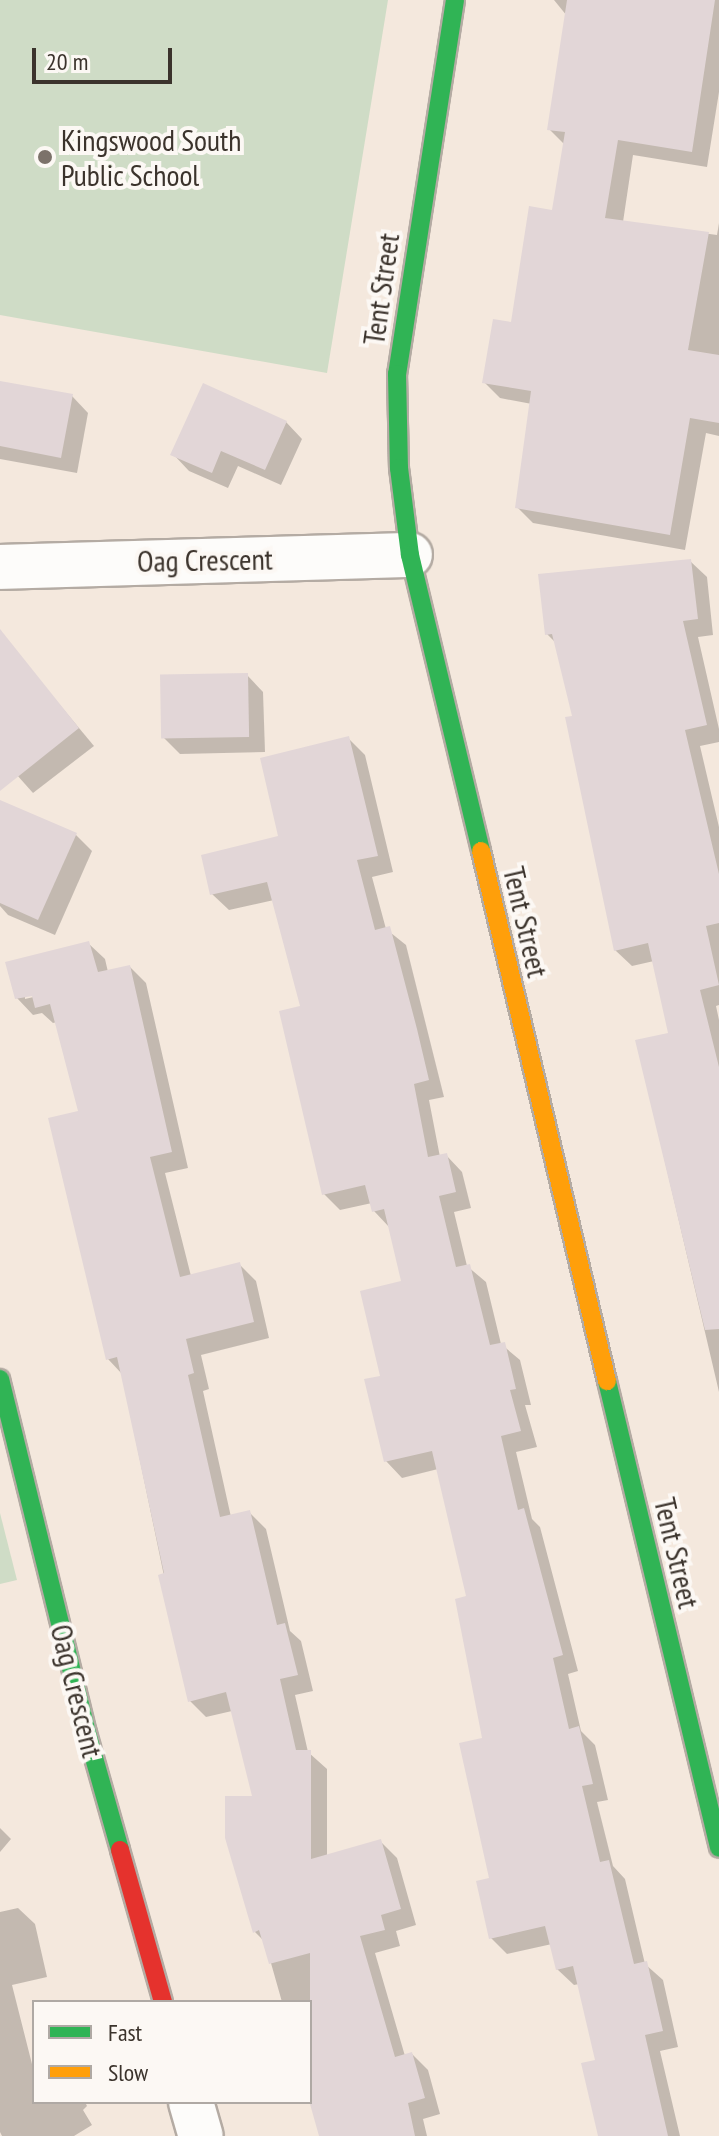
<!DOCTYPE html>
<html>
<head>
<meta charset="utf-8">
<style>
	body { margin:0 }
	#map { position:relative; width:719px; height:2136px; overflow:hidden; background:#f4e8dd; font-family:"PT Sans Narrow",sans-serif }
	div>[style] { position:absolute }
	.green>* { inset:0; background:#cfdcc6 }
	.shadow>* { inset:0; background:#0003 }
	.building>* { inset:0; background:#e2d6d7; transform-origin:0 0 }
	.roads { filter:drop-shadow(2px 0 #b4aba3) drop-shadow(-2px 0 #b4aba3) drop-shadow(0 2px #b4aba3) drop-shadow(0 -2px #b4aba3) }
	.street>* { height:44px; margin:-22px; padding:0 22px; transform-origin:22px; border-radius:22px; background:#fdfcfa }
	.fast>* { height:18px; margin:-9px; padding:0 9px; transform-origin:9px; border-radius:9px; background:#30b455 }
	.slow>* { height:18px; margin:-9px; padding:0 9px; transform-origin:9px; border-radius:9px; background:#ff9f0a }
	.jam>* { height:18px; margin:-9px; padding:0 9px; transform-origin:9px; border-radius:9px; background:#e5322d }
	.dots>* { width:22px; height:22px; translate:-50% -50%; box-sizing:border-box; border:4px solid #fcf8f4; border-radius:50% }
	span { translate:-50% -50%; white-space:nowrap; text-align:center; line-height:1.15; -webkit-text-stroke:8px #fcf8f4; paint-order:stroke }
	.poi-label { font-size:30px; color:#3b332c }
	.left { translate:0 -50%; text-align:left }
	.street-label { font-size:30px; color:#3b332c }
	.legend { position:absolute; left:32px; top:2000px; width:280px; height:104px; box-sizing:border-box; background:#fcf8f4; border:2px solid #afa9a4; margin:0; padding:10px 14px; list-style:none; font-size:24px; color:#3b332c }
	.legend li { display:flex; align-items:center; gap:16px; height:40px }
	.legend b { width:40px; border:2px solid #afa9a4 }
	.scale { position:absolute; left:32px; top:48px; width:140px; height:36px; box-sizing:border-box; border:4px solid #3b332c; border-top:0; padding-left:10px; font-size:24px; line-height:28px; white-space:nowrap; color:#3b332c; -webkit-text-stroke:6px #fcf8f4; paint-order:stroke }
</style>
</head>
<body>
<div id="map">
	<div class="green">
		<div style="clip-path:polygon(0 0,388px 0,327px 373px,0 315px)"></div>
		<div style="clip-path:polygon(0 1513px,17px 1580px,0 1584px)"></div>
	</div>
	<div class="shadow">
		<div style="clip-path:polygon(554px 0,719px 0,719px 92px,707px 167px,633px 155px,623px 222px,717px 235px,719px 223px,719px 436px,706px 433px,685px 550px,533px 523px,517px 507px,532px 404px,500px 398px,484px 382px,512px 324px,554px 212px,565px 145px,549px 129px,567px 16px)"></div>
		<div style="clip-path:polygon(0 383px,72px 396px,88px 413px,77px 473px,0 459px)"></div>
		<div style="clip-path:polygon(286px 422px,302px 439px,281px 485px,238px 466px,228px 488px,189px 471px,173px 454px)"></div>
		<div style="clip-path:polygon(690px 561px,707px 577px,713px 635px,698px 637px,719px 729px,719px 742px,700px 746px,719px 827px,719px 1005px,716px 1006px,719px 1020px,719px 1392px,637px 1042px,670px 1034px,654px 961px,632px 966px,615px 950px,575px 717px,557px 644px,547px 634px)"></div>
		<div style="clip-path:polygon(19px 656px,94px 746px,33px 793px,0 756px,0 671px)"></div>
		<div style="clip-path:polygon(247px 675px,263px 692px,265px 752px,180px 754px,163px 737px)"></div>
		<div style="clip-path:polygon(348px 738px,365px 755px,393px 872px,372px 877px,386px 929px,406px 945px,444px 1097px,429px 1100px,440px 1157px,446px 1155px,462px 1172px,471px 1208px,454px 1212px,467px 1266px,486px 1282px,501px 1344px,520px 1360px,531px 1405px,525px 1405px,537px 1447px,516px 1452px,532px 1519px,540px 1527px,578px 1671px,568px 1674px,581px 1731px,595px 1745px,608px 1800px,597px 1802px,613px 1866px,625px 1879px,645px 1964px,663px 1980px,678px 2047px,660px 2051px,680px 2136px,601px 2136px,598px 2061px,579px 1984px,574px 1985px,557px 1969px,552px 1944px,507px 1954px,491px 1938px,485px 1739px,468px 1598px,438px 1469px,402px 1478px,386px 1461px,404px 1282px,390px 1228px,374px 1211px,372px 1203px,340px 1210px,324px 1194px,302px 1008px,274px 900px,229px 910px,212px 894px,281px 838px)"></div>
		<div style="clip-path:polygon(0 802px,76px 835px,92px 851px,55px 935px,8px 915px,0 906px)"></div>
		<div style="clip-path:polygon(evenodd,88px 943px,105px 959px,108px 972px,130px 967px,146px 983px,188px 1168px,165px 1173px,191px 1276px,239px 1264px,256px 1281px,269px 1338px,201px 1355px,209px 1389px,203px 1391px,231px 1517px,249px 1512px,266px 1529px,290px 1631px,301px 1641px,313px 1691px,295px 1695px,308px 1752px,327px 1769px,327px 1857px,380px 1841px,397px 1858px,416px 1925px,396px 1931px,400px 1946px,375px 1953px,405px 2056px,412px 2054px,428px 2070px,440px 2114px,423px 2119px,427px 2136px,321px 2136px,310px 2096px,310px 2002px,282px 2002px,265px 1942px,255px 1932px,254px 1798px,232px 1711px,206px 1717px,190px 1701px,122px 1374px,108px 1359px,80px 1112px,57px 1022px,53px 1023px,42px 1013px,33px 1015px,17px 998px,88px 943px,25px 995px,42px 995px,25px 999px,25px 995px)"></div>
		<div style="clip-path:polygon(0 1828px,11px 1839px,0 1852px)"></div>
		<div style="clip-path:polygon(18px 1908px,35px 1924px,47px 1977px,12px 1985px,34px 2072px,34px 2102px,85px 2102px,87px 2106px,83px 2110px,92px 2125px,74px 2136px,2px 2136px,0 2132px,0 1912px)"></div>
	</div>
	<div class="building">
		<div style="clip-path:polygon(567px 0,715px 0,692px 152px,618px 140px,605px 218px,709px 232px,688px 350px,719px 355px,719px 423px,690px 418px,670px 535px,515px 508px,531px 391px,482px 383px,493px 319px,511px 322px,529px 206px,552px 210px,565px 132px,547px 130px)"></div>
		<div style="clip-path:polygon(0 381px,73px 394px,61px 458px,0 446px)"></div>
		<div style="clip-path:polygon(203px 383px,287px 421px,265px 470px,221px 451px,212px 473px,170px 455px)"></div>
		<div style="clip-path:polygon(691px 559px,698px 619px,683px 621px,707px 725px,685px 730px,719px 874px,719px 923px,706px 926px,719px 985px,700px 990px,719px 1067px,719px 1329px,705px 1330px,635px 1040px,668px 1033px,648px 943px,614px 951px,565px 717px,572px 716px,552px 634px,545px 635px,538px 574px)"></div>
		<div style="clip-path:polygon(0 629px,79px 728px,0 791px)"></div>
		<div style="left:248px;top:673px;width:64px;height:88px;rotate:89deg"></div>
		<div style="clip-path:polygon(349px 736px,378px 856px,357px 860px,375px 930px,390px 926px,417px 1029px,429px 1080px,414px 1084px,428px 1157px,447px 1153px,456px 1192px,439px 1196px,456px 1267px,470px 1264px,490px 1345px,505px 1342px,516px 1389px,510px 1390px,521px 1431px,501px 1436px,518px 1510px,524px 1508px,563px 1655px,553px 1658px,569px 1729px,579px 1726px,593px 1784px,582px 1786px,600px 1862px,609px 1860px,634px 1964px,647px 1961px,663px 2031px,645px 2035px,668px 2136px,598px 2136px,581px 2063px,595px 2060px,573px 1966px,556px 1970px,545px 1926px,489px 1939px,476px 1881px,489px 1878px,459px 1743px,482px 1738px,455px 1599px,466px 1596px,432px 1451px,384px 1462px,364px 1379px,380px 1376px,360px 1291px,401px 1281px,384px 1209px,372px 1212px,365px 1185px,322px 1195px,279px 1011px,300px 1006px,267px 882px,210px 895px,201px 855px,278px 836px,260px 758px)"></div>
		<div style="clip-path:polygon(0 800px,77px 833px,38px 920px,0 903px)"></div>
		<div style="clip-path:polygon(89px 941px,98px 972px,130px 965px,172px 1152px,150px 1157px,180px 1277px,240px 1262px,254px 1322px,186px 1339px,194px 1373px,188px 1375px,220px 1517px,250px 1510px,277px 1625px,285px 1623px,298px 1675px,280px 1679px,296px 1750px,311px 1750px,311px 1859px,381px 1839px,401px 1909px,381px 1915px,385px 1930px,360px 1936px,395px 2057px,412px 2052px,425px 2098px,408px 2103px,415px 2136px,319px 2136px,310px 2104px,310px 1953px,269px 1964px,259px 1930px,253px 1933px,225px 1838px,225px 1796px,252px 1796px,226px 1692px,188px 1702px,158px 1575px,164px 1573px,117px 1357px,106px 1360px,48px 1118px,78px 1111px,50px 1004px,35px 1008px,32px 996px,15px 999px,5px 962px)"></div>
	</div>
	<div class="roads">
		<div class="street">
			<div style="left:0;top:567px;width:410px;rotate:-1.7deg"></div>
			<div style="left:191px;top:2102px;width:35px;rotate:74deg"></div>
		</div>
		<div class="fast">
			<div style="left:455px;top:0;width:378px;rotate:98.8deg"></div>
			<div style="left:397px;top:374px;width:94px;rotate:88.8deg"></div>
			<div style="left:399px;top:468px;width:88px;rotate:82.8deg"></div>
			<div style="left:410px;top:555px;width:304px;rotate:76.5deg"></div>
			<div style="left:0;top:1379px;width:365px;rotate:76.2deg"></div>
			<div style="left:87px;top:1733px;width:122px;rotate:74.2deg"></div>
			<div style="left:607px;top:1381px;width:480px;rotate:76.5deg"></div>
		</div>
		<div class="slow">
			<div style="left:481px;top:851px;width:545px;rotate:76.63deg"></div>
		</div>
		<div class="jam">
			<div style="left:120px;top:1850px;width:158px;rotate:74.2deg"></div>
		</div>
	</div>
	<div class="dots">
		<div style="left:45px;top:157px;background:#7c726a"></div>
	</div>
	<div class="poi-label">
		<span class="left" style="left:61px;top:157px">Kingswood South<br>Public School</span>
	</div>
	<div class="street-label">
		<span style="left:381px;top:289px;rotate:-82deg">Tent Street</span>
		<span style="left:205px;top:560px;rotate:-1deg">Oag Crescent</span>
		<span style="left:526px;top:922px;rotate:77deg">Tent Street</span>
		<span style="left:677px;top:1553px;rotate:77deg">Tent Street</span>
		<span style="left:77px;top:1691px;rotate:76deg">Oag Crescent</span>
	</div>
	<ul class="legend">
	<li><b style="height:10px;background:#30b455"></b>Fast</li>
	<li><b style="height:10px;background:#ff9f0a"></b>Slow</li>
	</ul>
	<div class="scale">20 m</div>
</div>
</body>
</html>
